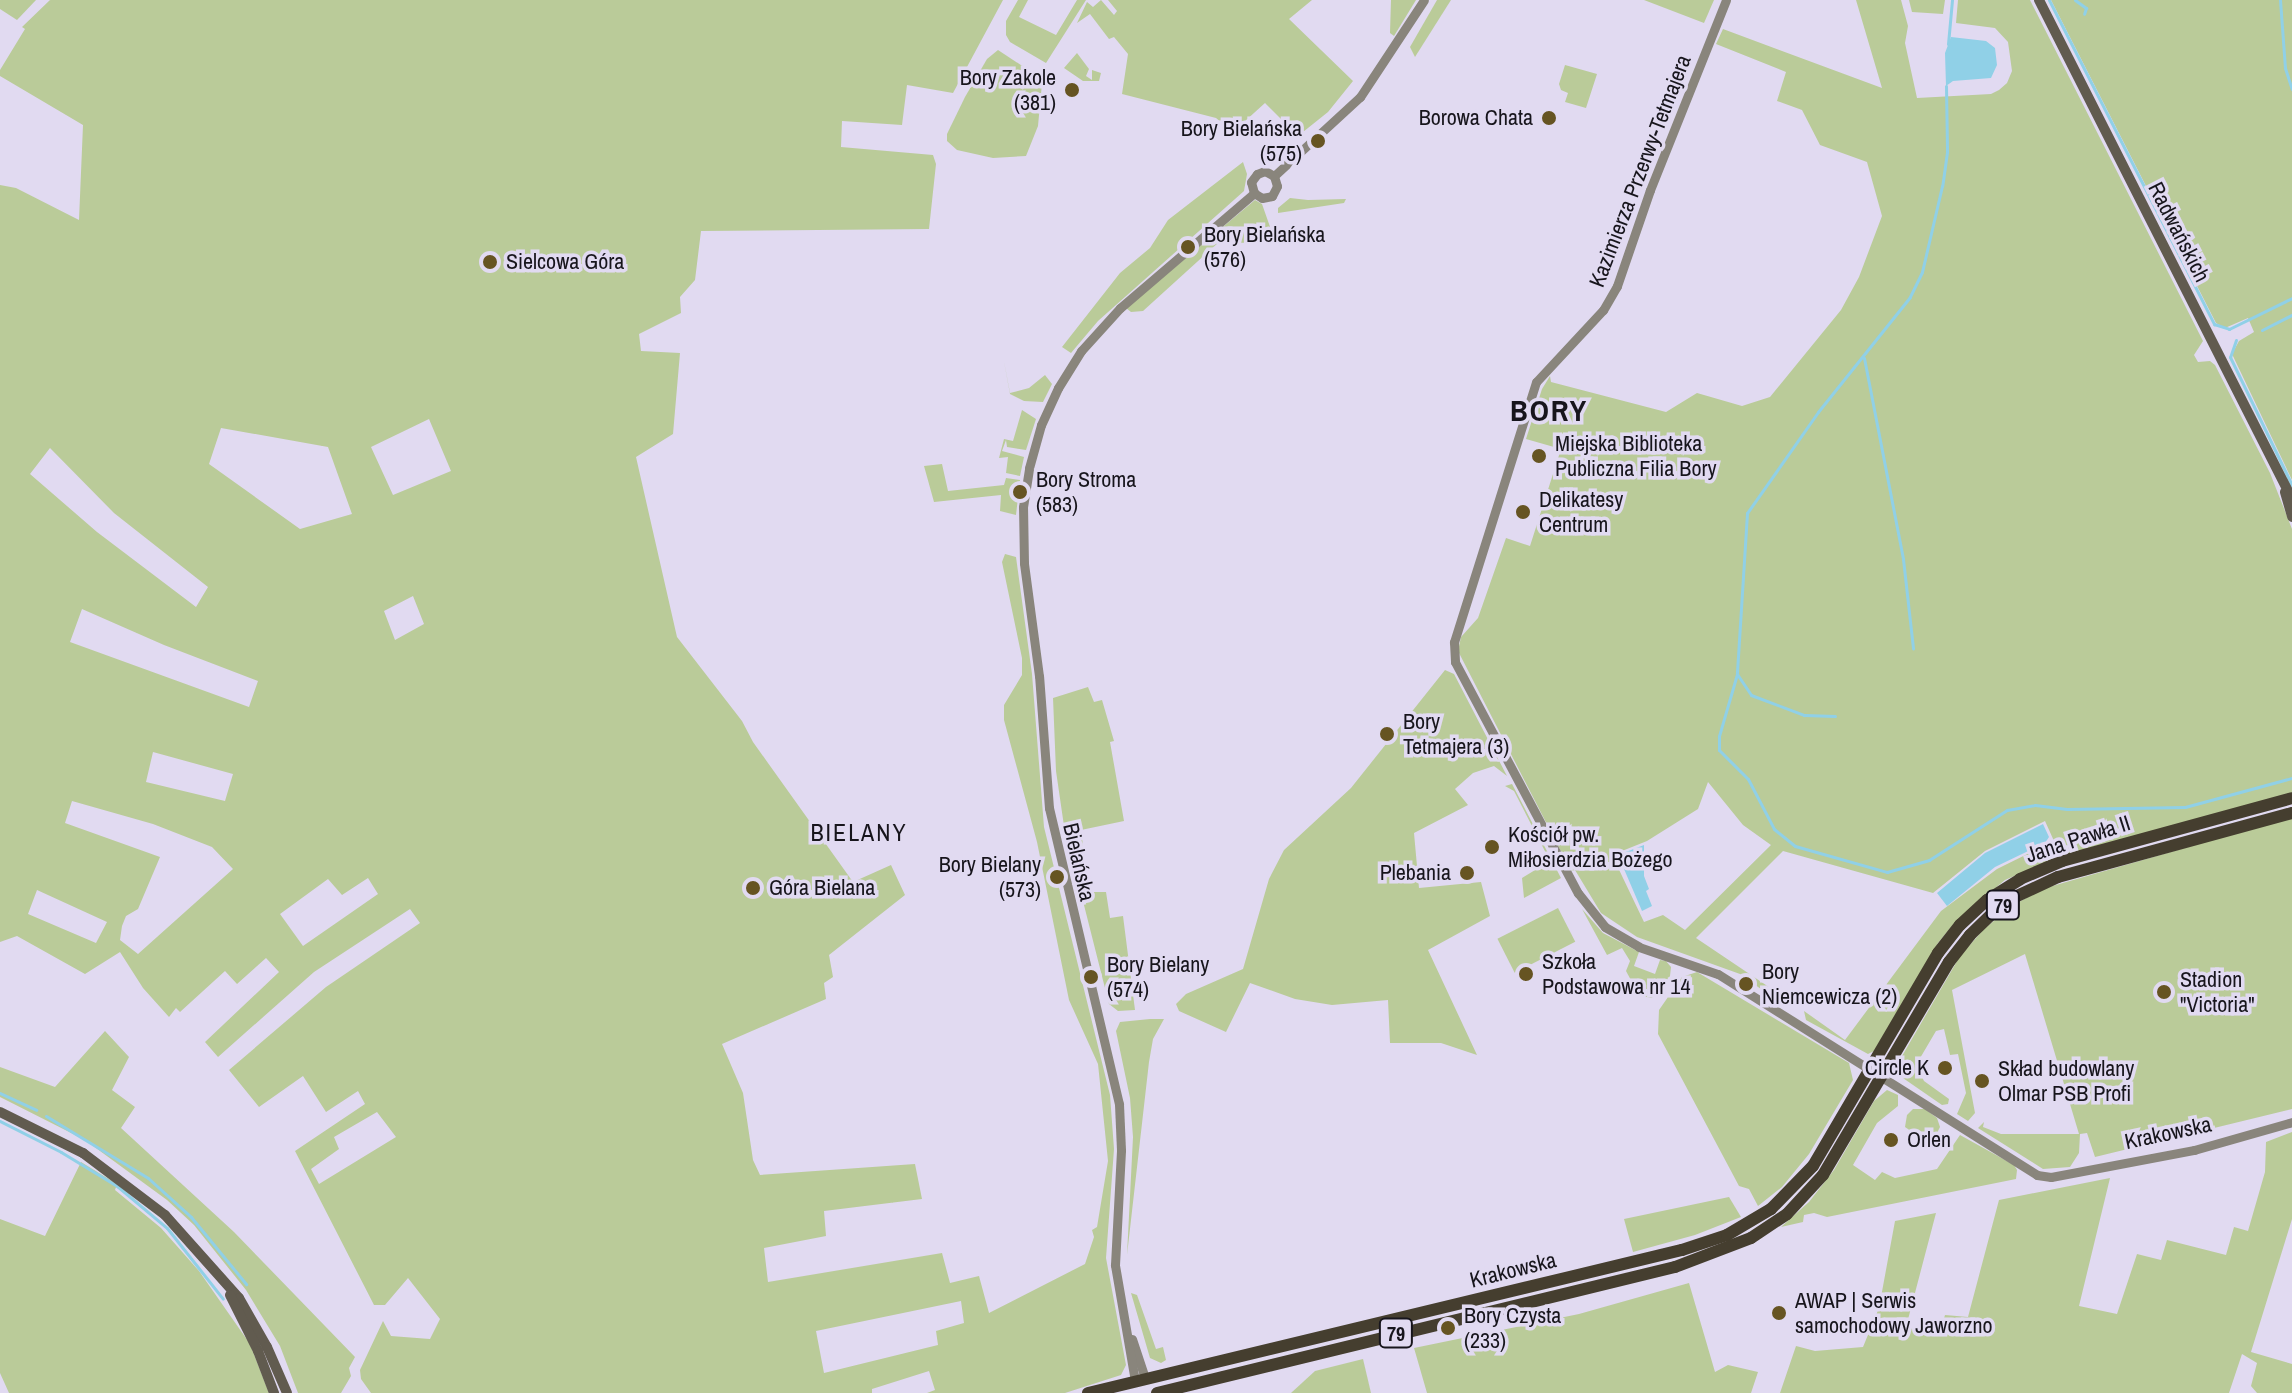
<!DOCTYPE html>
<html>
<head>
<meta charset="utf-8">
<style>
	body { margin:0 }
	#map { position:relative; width:2292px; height:1393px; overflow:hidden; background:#e1daf1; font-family:"Archivo Narrow",sans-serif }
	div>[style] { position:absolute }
	.green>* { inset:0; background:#bacb99; transform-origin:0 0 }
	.water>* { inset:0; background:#90d0e7 }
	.stream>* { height:3px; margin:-1.5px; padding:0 1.5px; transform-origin:1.5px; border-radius:1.5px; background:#90d0e7 }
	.tertiary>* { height:9px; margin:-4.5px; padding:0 4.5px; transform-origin:4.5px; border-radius:4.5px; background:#89857c }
	.secondary>* { height:10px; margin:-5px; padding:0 5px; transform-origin:5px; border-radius:5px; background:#615b4f }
	.primary>* { height:12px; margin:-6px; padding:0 6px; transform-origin:6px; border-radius:6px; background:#453e2f }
	.dots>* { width:22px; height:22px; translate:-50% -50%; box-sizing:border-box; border:4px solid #e1daf1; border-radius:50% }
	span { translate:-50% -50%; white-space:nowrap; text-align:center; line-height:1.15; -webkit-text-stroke:7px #e1daf1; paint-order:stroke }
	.shield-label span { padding:2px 6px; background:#e1daf1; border:2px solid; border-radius:6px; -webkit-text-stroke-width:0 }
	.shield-label { font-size:20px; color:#17151c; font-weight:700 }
	.poi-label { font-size:22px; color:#17151c }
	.right { translate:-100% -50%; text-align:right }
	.left { translate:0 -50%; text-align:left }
	.street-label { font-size:22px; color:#17151c }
	.neighbourhood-label { font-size:24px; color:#17151c; letter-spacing:2px }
	.district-label { font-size:30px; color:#17151c; font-weight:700; letter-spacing:2px }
</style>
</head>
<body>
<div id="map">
	<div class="green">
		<div style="clip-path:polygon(0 0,36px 0,17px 20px,0 9px)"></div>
		<div style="clip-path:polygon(evenodd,50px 0,1003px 0,953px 93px,907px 85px,902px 125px,842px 121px,841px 147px,933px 155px,936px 164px,929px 229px,701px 231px,695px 280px,680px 297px,681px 313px,639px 334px,641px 351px,680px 353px,673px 434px,636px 457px,677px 637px,742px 721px,753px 742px,853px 882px,891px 865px,905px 895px,829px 955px,833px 977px,824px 983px,826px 999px,722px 1044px,743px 1093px,753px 1160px,760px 1175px,915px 1164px,922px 1199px,824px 1211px,826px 1236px,764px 1248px,768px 1282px,942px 1253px,950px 1283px,979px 1276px,989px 1313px,1085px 1264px,1094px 1237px,1092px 1230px,1097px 1227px,1108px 1161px,1098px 1064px,1069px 1000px,1037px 842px,1004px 720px,1004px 705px,1022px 675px,1022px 658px,1002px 562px,1005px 554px,1016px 557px,1032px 674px,1044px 827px,1110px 1095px,1114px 1149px,1106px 1258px,1126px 1365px,1121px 1375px,1065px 1393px,927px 1393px,935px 1390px,929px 1371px,872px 1389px,872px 1393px,371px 1393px,361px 1379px,360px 1370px,383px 1321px,391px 1336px,430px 1339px,440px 1319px,408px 1278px,385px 1305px,374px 1305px,295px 1151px,365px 1104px,358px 1091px,326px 1112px,303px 1076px,259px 1107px,229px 1070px,326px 987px,420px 923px,410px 909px,314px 972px,218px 1057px,205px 1042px,279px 972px,266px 958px,237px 984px,225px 971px,180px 1012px,176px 1008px,169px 1017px,143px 988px,120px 952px,85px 974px,17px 936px,0 942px,0 185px,16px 188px,79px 220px,83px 125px,0 76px,0 70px,25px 29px,22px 27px,50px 0,429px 419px,451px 471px,393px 495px,371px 447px,429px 419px,50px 0,221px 428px,328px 447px,352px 514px,300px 529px,209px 464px,221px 428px,50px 0,50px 448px,114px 513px,208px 587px,196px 607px,97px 532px,30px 474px,50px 448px,50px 0,413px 596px,424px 624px,395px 640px,384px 611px,413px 596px,50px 0,82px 609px,164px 645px,258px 681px,249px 707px,70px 642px,82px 609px,50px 0,153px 752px,233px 774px,225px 801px,146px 782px,153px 752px,50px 0,72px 801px,153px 824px,212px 847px,233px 869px,138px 954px,120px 940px,122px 926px,126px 916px,138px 909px,160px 857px,65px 823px,72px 801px,50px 0,368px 878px,378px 894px,303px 946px,280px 914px,328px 879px,342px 895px,368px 878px,50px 0,37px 890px,107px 922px,96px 943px,28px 914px,37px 890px,50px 0,377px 1112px,396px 1137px,319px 1184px,311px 1169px,339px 1149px,334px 1137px,377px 1112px,50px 0,961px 1301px,964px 1323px,936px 1331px,938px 1345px,824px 1373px,816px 1331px,961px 1301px)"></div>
		<div style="clip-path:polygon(1018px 0,1028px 0,1019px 17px,1056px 35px,1077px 0,1086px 0,1046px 63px,1010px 42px,1006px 35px,1006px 21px)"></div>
		<div style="clip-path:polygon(1101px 0,1114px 15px,1117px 11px,1108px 0,1312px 0,1289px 19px,1353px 81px,1328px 112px,1298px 136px,1265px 103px,1233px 132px,1216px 118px,1122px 94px,1128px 54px,1114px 37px,1109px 39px,1090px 14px,1077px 23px,1087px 2px,1093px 7px)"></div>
		<div style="clip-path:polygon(1391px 0,1416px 0,1394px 36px,1390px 33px)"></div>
		<div style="clip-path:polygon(1437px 0,1451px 0,1415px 57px,1410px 47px)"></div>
		<div style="clip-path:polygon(1644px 0,1714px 0,1704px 23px)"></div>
		<div style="clip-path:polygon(evenodd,1856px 0,1901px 0,1908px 26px,1905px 43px,1917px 98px,1991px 94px,1999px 90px,2007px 83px,2012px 71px,2008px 42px,1995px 28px,1956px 23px,1958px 0,2030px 0,2203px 341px,2194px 355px,2198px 362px,2210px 361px,2215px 365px,2270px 473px,2292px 529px,2292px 793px,2058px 857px,2005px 880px,1956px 921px,1938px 943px,1874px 1051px,1868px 1054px,1806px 1020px,1804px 1011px,1845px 1040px,1941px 911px,1997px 869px,2054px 841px,2045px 821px,1985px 851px,1933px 893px,1783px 851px,1696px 938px,1791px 1002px,1783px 1005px,1740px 974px,1637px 937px,1601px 913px,1575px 870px,1571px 871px,1458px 651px,1461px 637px,1478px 618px,1506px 538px,1530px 546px,1561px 449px,1526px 439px,1542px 389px,1550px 376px,1551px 382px,1666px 412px,1697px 393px,1742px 406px,1770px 397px,1841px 310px,1859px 277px,1882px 216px,1867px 162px,1820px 145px,1802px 110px,1777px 101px,1786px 72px,1716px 44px,1723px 29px,1882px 88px,1856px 0,1708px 782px,1743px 825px,1771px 845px,1685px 930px,1663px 915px,1644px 922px,1612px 855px,1647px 841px,1698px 809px,1708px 782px)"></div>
		<div style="clip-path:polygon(1909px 0,1945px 0,1943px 14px,1912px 12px)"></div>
		<div style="clip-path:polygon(2051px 0,2292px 0,2292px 480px,2232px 354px,2239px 341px,2254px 332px,2248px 318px,2225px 328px,2216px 323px)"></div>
		<div style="clip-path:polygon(998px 50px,1036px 75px,1042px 83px,1038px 126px,1026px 156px,993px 158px,957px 150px,947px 141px,947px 134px,965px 97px,987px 59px)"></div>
		<div style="clip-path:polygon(1077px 53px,1089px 69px,1086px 76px,1092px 80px,1092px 70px,1101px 73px,1099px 81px,1083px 81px,1064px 68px)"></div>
		<div style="clip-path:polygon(1565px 65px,1597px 74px,1586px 108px,1565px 102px,1568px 93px,1561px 90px,1559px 84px)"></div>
		<div style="clip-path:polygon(1243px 162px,1247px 174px,1244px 191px,1098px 321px,1071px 353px,1062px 347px,1120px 273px,1150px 248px,1168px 220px)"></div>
		<div style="clip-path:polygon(1290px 198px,1308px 200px,1346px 199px,1344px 203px,1278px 213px,1278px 208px)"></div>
		<div style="clip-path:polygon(1255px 200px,1262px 204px,1276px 244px,1219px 242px,1143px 311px,1131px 312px,1126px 308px)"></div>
		<div style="clip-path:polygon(1003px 356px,1010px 393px,1029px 388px,1045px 375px,1052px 384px,1043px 402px,1024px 401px,1010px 394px)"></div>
		<div style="clip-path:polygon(1022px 410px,1036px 419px,1026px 450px,1007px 447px,1006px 440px,1002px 451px,1024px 457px,1020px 476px,1006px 473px,1008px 457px,999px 458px,1004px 439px,1013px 441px)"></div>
		<div style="clip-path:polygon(942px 464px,948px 491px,1004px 485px,1006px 478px,1020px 480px,1016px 515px,1000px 511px,1001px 495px,934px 502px,924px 466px)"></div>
		<div style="clip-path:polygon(1445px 670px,1454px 674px,1507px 776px,1494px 766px,1473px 773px,1455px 789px,1468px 805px,1414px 833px,1419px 888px,1481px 882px,1490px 916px,1428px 950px,1477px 1055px,1441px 1043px,1390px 1043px,1388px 1000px,1332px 1005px,1295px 999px,1250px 983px,1226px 1032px,1179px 1011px,1176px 1004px,1186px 994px,1243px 969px,1269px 879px,1284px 850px,1351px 788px)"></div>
		<div style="clip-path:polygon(1088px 687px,1094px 702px,1102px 700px,1114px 741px,1110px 742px,1124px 821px,1081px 830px,1089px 892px,1106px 892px,1110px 918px,1123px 916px,1135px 1010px,1118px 1011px,1109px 1004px,1064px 826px,1056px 771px,1053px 698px)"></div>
		<div style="clip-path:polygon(1512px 784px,1561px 878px,1524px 898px,1522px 878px,1550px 861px,1514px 791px,1505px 786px)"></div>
		<div style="clip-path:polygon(2292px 817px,2292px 1109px,2095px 1157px,2087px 1133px,2080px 1134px,2079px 1153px,2070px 1167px,2043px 1169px,1978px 1128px,1984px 1122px,1983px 1127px,2001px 1134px,2079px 1134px,2025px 954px,1952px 990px,1975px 1113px,1968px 1121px,1957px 1114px,1966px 1093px,1958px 1054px,1950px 1055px,1944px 1029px,1936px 1031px,1916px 1065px,1924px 1081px,1949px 1099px,1948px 1104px,1942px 1105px,1900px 1076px,1898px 1063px,1960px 956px,1984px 929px,2012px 906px,2042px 889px)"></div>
		<div style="left:1558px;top:908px;width:38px;height:68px;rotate:63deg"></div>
		<div style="clip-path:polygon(1582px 909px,1603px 933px,1639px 952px,1634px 966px,1655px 974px,1660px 960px,1666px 961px,1671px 967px,1670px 976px,1657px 995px,1651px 998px,1639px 995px,1626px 971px,1630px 961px,1622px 948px,1607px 955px)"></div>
		<div style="clip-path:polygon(1697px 972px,1849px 1063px,1853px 1080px,1809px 1154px,1782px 1187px,1758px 1206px,1749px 1189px,1739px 1186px,1658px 1034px,1659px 1010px,1682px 977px)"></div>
		<div style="clip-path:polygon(1150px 1019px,1164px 1019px,1153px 1039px,1149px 1062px,1127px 1255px,1133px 1137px,1130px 1098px,1116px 1031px,1120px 1022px)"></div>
		<div style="clip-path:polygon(105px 1031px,129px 1057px,112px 1090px,135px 1107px,121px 1128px,234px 1232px,355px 1357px,349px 1368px,351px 1376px,341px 1393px,298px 1393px,280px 1346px,246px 1290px,194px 1225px,167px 1200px,85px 1140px,0 1097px,0 1067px,55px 1087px)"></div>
		<div style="clip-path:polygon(1887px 1090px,1898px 1095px,1898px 1106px,1877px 1123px,1853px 1165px,1875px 1180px,1882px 1172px,1895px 1178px,1937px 1169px,1960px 1135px,2014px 1165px,2017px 1170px,2016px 1179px,1827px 1217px,1814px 1213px,1804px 1215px,1803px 1222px,1781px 1227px,1809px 1202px,1834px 1170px,1874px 1101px)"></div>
		<div style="clip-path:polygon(1913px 1109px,1925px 1109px,1937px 1118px,1940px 1127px,1933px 1141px,1927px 1142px,1905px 1127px,1907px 1115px)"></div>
		<div style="clip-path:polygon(2292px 1132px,2292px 1219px,2251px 1352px,2292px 1364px,2292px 1393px,2257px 1393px,2251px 1386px,2257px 1363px,2242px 1354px,2229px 1393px,1780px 1393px,1796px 1346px,1815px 1351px,1863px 1347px,1879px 1308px,1895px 1221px,1936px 1213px,1906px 1327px,1939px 1335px,1945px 1315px,1968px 1317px,1999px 1200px,2110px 1178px,2079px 1306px,2117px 1314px,2137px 1254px,2161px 1260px,2167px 1240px,2226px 1255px,2234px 1227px,2248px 1231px,2265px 1172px,2266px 1142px)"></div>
		<div style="clip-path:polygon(81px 1162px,117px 1184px,115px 1190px,161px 1228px,199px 1271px,250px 1344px,269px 1393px,9px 1393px,0 1373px,0 1219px,45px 1236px)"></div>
		<div style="clip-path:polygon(1729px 1197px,1741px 1217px,1695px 1235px,1633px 1252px,1624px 1219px)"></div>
		<div style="clip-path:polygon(1689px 1283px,1715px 1372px,1728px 1365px,1758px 1372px,1751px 1393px,1427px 1393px,1414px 1348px,1579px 1314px)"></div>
		<div style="clip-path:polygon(1131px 1293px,1137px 1295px,1156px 1349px,1163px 1347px,1166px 1360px,1161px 1363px,1150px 1358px)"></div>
		<div style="clip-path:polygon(1363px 1359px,1371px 1393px,1291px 1393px,1315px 1371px)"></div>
	</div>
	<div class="water">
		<div style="clip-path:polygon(1951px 37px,1986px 41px,1995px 48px,1997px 65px,1991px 78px,1953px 81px,1946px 86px,1945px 53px)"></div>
		<div style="clip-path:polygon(2043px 824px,2049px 837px,2045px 843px,1995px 867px,1947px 906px,1937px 893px,1985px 853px)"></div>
		<div style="clip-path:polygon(1644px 845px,1644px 876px,1649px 889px,1646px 891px,1652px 906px,1642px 911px,1618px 855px)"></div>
	</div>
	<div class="stream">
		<div style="left:2049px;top:0;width:364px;rotate:63deg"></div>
		<div style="left:2214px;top:324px;width:16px;rotate:18deg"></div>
		<div style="left:2229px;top:329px;width:70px;rotate:-26.2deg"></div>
		<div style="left:2075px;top:0;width:14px;rotate:36deg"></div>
		<div style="left:2086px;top:8px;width:6px;rotate:108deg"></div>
		<div style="left:2280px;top:0;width:68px;rotate:85.8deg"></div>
		<div style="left:2285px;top:68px;width:22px;rotate:72deg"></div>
		<div style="left:1948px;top:44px;width:44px;rotate:-84.8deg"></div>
		<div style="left:1946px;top:86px;width:66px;rotate:89.1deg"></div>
		<div style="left:1947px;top:152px;width:34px;rotate:98deg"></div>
		<div style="left:1942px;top:186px;width:88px;rotate:103.1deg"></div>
		<div style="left:1922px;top:272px;width:28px;rotate:116deg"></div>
		<div style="left:1910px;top:297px;width:147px;rotate:128.7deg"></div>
		<div style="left:1818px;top:412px;width:123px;rotate:125.1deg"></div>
		<div style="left:1747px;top:513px;width:161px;rotate:93.6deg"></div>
		<div style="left:1737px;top:674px;width:65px;rotate:106.2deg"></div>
		<div style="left:1719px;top:736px;width:14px;rotate:90deg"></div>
		<div style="left:1719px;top:750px;width:41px;rotate:45deg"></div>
		<div style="left:1748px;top:779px;width:56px;rotate:62.5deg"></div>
		<div style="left:1774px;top:829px;width:27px;rotate:39deg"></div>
		<div style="left:1795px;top:846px;width:96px;rotate:15.8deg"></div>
		<div style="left:1887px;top:872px;width:44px;rotate:-15.9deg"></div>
		<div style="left:1929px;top:860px;width:93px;rotate:-32.7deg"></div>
		<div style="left:2007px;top:810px;width:28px;rotate:-10deg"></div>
		<div style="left:2035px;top:805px;width:32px;rotate:7deg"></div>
		<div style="left:2067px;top:809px;width:118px;rotate:-1deg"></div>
		<div style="left:2185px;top:807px;width:111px;rotate:-15.2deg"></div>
		<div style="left:2262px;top:330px;width:34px;rotate:-27deg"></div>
		<div style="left:2236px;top:340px;width:18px;rotate:109deg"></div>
		<div style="left:2230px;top:357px;width:142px;rotate:64.2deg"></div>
		<div style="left:1864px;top:358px;width:205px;rotate:79deg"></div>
		<div style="left:1903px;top:559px;width:90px;rotate:83.6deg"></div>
		<div style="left:1737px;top:674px;width:25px;rotate:56deg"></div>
		<div style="left:1751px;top:695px;width:57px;rotate:20.7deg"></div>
		<div style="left:1804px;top:715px;width:31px;rotate:2deg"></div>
		<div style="left:0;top:1093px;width:40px;rotate:25deg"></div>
		<div style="left:46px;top:1116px;width:119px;rotate:31.3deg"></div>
		<div style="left:148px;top:1178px;width:58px;rotate:42.2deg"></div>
		<div style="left:191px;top:1217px;width:87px;rotate:50.6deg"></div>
		<div style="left:0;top:1121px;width:68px;rotate:26.9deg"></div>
		<div style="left:61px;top:1152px;width:66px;rotate:31.3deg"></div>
		<div style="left:117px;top:1186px;width:65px;rotate:40deg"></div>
		<div style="left:167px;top:1228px;width:90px;rotate:51.7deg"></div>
	</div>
	<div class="tertiary">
		<div style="left:1726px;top:0;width:205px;rotate:111.8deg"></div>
		<div style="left:1650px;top:190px;width:102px;rotate:109deg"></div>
		<div style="left:1617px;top:286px;width:28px;rotate:120deg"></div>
		<div style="left:1603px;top:310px;width:98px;rotate:132.9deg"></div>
		<div style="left:1536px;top:382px;width:273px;rotate:107.5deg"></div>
		<div style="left:1454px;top:642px;width:20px;rotate:87deg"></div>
		<div style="left:1455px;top:662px;width:262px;rotate:62deg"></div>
		<div style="left:1578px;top:893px;width:43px;rotate:51.5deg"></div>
		<div style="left:1605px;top:927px;width:39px;rotate:30deg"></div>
		<div style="left:1639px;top:947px;width:83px;rotate:18.9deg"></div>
		<div style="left:1718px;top:974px;width:377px;rotate:32.2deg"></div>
		<div style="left:2037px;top:1175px;width:14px;rotate:8deg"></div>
		<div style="left:2051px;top:1177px;width:146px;rotate:-10.7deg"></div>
		<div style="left:2194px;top:1150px;width:102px;rotate:-15.9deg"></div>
		<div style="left:1274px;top:176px;width:117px;rotate:-42.6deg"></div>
		<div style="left:1360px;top:97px;width:116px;rotate:-56.6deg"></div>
		<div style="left:1254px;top:193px;width:9px;rotate:32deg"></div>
		<div style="left:1262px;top:198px;width:10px;rotate:-11deg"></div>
		<div style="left:1272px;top:196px;width:11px;rotate:-63deg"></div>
		<div style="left:1277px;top:186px;width:10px;rotate:-107deg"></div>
		<div style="left:1254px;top:193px;width:11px;rotate:-105deg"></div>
		<div style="left:1251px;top:182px;width:10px;rotate:-53deg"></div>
		<div style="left:1257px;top:174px;width:9px;rotate:-21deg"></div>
		<div style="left:1265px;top:171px;width:10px;rotate:29deg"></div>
		<div style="left:1132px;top:1339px;width:41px;rotate:71.6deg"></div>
		<div style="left:1135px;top:1381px;width:118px;rotate:-99.8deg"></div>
		<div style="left:1115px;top:1265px;width:115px;rotate:-87deg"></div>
		<div style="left:1121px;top:1150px;width:46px;rotate:-92.5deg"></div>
		<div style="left:1119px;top:1104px;width:304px;rotate:-103.3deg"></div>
		<div style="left:1049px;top:808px;width:132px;rotate:-94.3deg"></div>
		<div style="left:1039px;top:676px;width:114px;rotate:-97.6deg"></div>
		<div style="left:1024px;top:563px;width:56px;rotate:-91deg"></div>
		<div style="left:1023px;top:507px;width:39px;rotate:-81deg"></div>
		<div style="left:1029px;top:468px;width:45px;rotate:-74.4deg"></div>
		<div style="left:1041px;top:425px;width:41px;rotate:-65.3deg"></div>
		<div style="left:1058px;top:388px;width:44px;rotate:-58.1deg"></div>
		<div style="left:1081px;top:351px;width:58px;rotate:-47.8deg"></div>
		<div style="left:1120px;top:308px;width:177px;rotate:-40.6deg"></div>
	</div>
	<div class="secondary">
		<div style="left:2039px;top:0;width:559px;rotate:63.11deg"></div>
		<div style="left:2285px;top:492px;width:26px;rotate:74deg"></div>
		<div style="left:0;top:1112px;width:93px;rotate:26.3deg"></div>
		<div style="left:83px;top:1153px;width:103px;rotate:37.1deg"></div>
		<div style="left:165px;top:1215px;width:111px;rotate:48.3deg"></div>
		<div style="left:239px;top:1298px;width:56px;rotate:60.3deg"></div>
		<div style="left:267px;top:1347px;width:50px;rotate:66.5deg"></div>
		<div style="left:230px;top:1295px;width:63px;rotate:63.4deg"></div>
		<div style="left:258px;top:1351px;width:45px;rotate:69.1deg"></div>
	</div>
	<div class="primary">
		<div style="left:1088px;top:1393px;width:611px;rotate:-13.54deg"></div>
		<div style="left:1682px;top:1250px;width:47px;rotate:-18.4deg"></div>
		<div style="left:1727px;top:1235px;width:51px;rotate:-30.6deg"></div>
		<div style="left:1771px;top:1209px;width:60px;rotate:-45.7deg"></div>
		<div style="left:1813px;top:1166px;width:247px;rotate:-59.6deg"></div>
		<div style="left:1938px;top:953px;width:36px;rotate:-52deg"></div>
		<div style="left:1960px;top:925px;width:37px;rotate:-43deg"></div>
		<div style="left:1987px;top:900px;width:39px;rotate:-32deg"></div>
		<div style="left:2020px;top:879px;width:46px;rotate:-23.2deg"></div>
		<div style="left:2062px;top:861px;width:238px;rotate:-15.3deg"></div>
		<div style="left:1157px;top:1393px;width:533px;rotate:-13.67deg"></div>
		<div style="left:1675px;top:1267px;width:81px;rotate:-20.9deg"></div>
		<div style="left:1751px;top:1238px;width:43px;rotate:-33.7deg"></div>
		<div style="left:1787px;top:1214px;width:53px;rotate:-47.3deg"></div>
		<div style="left:1823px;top:1175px;width:247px;rotate:-59.4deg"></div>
		<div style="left:1949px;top:962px;width:34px;rotate:-52deg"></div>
		<div style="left:1970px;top:935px;width:33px;rotate:-44deg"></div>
		<div style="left:1994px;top:912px;width:28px;rotate:-35deg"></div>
		<div style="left:2017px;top:896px;width:45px;rotate:-24.9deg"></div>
		<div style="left:2058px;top:877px;width:243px;rotate:-15.3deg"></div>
	</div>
	<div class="dots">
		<div style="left:1072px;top:90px;background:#665422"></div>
		<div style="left:1549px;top:118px;background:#665422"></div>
		<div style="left:1318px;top:141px;background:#665422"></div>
		<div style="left:1188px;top:247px;background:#665422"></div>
		<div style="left:490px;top:262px;background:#665422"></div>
		<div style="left:1539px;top:456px;background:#665422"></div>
		<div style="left:1020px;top:492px;background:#665422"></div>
		<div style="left:1523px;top:512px;background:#665422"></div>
		<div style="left:1387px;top:734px;background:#665422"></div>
		<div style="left:1492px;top:847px;background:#665422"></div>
		<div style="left:1467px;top:873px;background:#665422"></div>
		<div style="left:1057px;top:877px;background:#665422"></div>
		<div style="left:753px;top:888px;background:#665422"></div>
		<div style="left:1526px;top:974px;background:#665422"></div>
		<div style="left:1091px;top:977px;background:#665422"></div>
		<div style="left:1746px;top:984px;background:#665422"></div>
		<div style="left:2164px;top:992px;background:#665422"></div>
		<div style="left:1945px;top:1068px;background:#665422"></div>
		<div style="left:1982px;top:1081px;background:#665422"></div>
		<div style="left:1891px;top:1140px;background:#665422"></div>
		<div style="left:1779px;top:1313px;background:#665422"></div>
		<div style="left:1448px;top:1328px;background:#665422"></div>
	</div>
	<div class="shield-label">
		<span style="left:2003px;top:905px">79</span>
		<span style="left:1396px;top:1333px">79</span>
	</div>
	<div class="poi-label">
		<span class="right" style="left:1056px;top:90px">Bory Zakole<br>(381)</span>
		<span class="right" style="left:1533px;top:118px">Borowa Chata</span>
		<span class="right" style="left:1302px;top:141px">Bory Bielańska<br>(575)</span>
		<span class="left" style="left:1204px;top:247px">Bory Bielańska<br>(576)</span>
		<span class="left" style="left:506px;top:262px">Sielcowa Góra</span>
		<span class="left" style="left:1555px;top:456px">Miejska Biblioteka<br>Publiczna Filia Bory</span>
		<span class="left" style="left:1036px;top:492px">Bory Stroma<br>(583)</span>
		<span class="left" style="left:1539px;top:512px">Delikatesy<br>Centrum</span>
		<span class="left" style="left:1403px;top:734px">Bory<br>Tetmajera (3)</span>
		<span class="left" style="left:1508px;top:847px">Kościół pw.<br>Miłosierdzia Bożego</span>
		<span class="right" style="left:1041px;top:877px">Bory Bielany<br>(573)</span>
		<span class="right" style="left:1451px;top:873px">Plebania</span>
		<span class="left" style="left:769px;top:888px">Góra Bielana</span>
		<span class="left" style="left:1542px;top:974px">Szkoła<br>Podstawowa nr 14</span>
		<span class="left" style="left:1107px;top:977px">Bory Bielany<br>(574)</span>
		<span class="left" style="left:1762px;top:984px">Bory<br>Niemcewicza (2)</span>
		<span class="left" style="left:2180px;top:992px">Stadion<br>"Victoria"</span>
		<span class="right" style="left:1929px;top:1068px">Circle K</span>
		<span class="left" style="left:1998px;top:1081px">Skład budowlany<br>Olmar PSB Profi</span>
		<span class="left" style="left:1907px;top:1140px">Orlen</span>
		<span class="left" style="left:1795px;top:1313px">AWAP | Serwis<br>samochodowy Jaworzno</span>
		<span class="left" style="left:1464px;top:1328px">Bory Czysta<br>(233)</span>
	</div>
	<div class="street-label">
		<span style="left:1640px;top:171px;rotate:-69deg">Kazimierza Przerwy-Tetmajera</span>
		<span style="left:2179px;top:232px;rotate:63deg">Radwańskich</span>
		<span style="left:2078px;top:839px;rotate:-18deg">Jana Pawła II</span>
		<span style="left:1079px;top:862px;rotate:77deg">Bielańska</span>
		<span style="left:2168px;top:1133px;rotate:-12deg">Krakowska</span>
		<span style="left:1513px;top:1270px;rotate:-14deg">Krakowska</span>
	</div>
	<div class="neighbourhood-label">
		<span style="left:859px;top:833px">BIELANY</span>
	</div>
	<div class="district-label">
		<span style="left:1549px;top:410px">BORY</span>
	</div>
</div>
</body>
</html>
